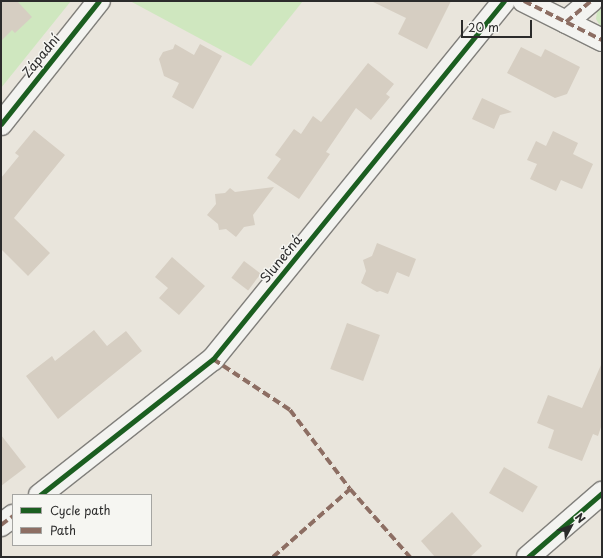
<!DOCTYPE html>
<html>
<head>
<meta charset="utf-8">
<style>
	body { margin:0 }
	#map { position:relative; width:603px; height:558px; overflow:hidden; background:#e9e5dc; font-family:"Playpen Sans",sans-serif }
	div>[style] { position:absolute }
	.green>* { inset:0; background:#cfe7bf }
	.building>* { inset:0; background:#d6cec2; transform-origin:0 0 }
	.roads { filter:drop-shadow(1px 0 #807f7b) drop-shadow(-1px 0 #807f7b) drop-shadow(0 1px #807f7b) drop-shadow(0 -1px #807f7b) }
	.minor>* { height:22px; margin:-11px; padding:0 11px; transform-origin:11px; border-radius:11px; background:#f3f3f0 }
	.quiet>* { height:4px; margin-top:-2px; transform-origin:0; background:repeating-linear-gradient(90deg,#8d6e63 0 8px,transparent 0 12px) }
	.cycleway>* { height:5px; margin:-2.5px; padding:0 2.5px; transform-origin:2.5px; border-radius:2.5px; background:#1b5e20 }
	span { translate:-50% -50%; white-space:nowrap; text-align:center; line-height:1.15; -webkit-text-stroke:3px #f6f6f2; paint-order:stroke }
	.street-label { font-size:13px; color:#2b2b2b }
	.frame { position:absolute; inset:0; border:2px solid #2b2b2b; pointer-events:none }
	.legend { position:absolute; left:12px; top:494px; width:140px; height:52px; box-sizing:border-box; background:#f6f6f2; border:1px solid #a5a5a2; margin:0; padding:5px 7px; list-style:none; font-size:12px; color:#2b2b2b }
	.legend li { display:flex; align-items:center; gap:8px; height:20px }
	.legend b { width:20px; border:1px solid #a5a5a2 }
	.north { position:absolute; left:551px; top:506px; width:40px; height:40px; -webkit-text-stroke:3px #f6f6f2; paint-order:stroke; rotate:49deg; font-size:11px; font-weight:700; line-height:16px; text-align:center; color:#2b2b2b }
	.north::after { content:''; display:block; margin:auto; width:14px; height:18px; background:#2b2b2b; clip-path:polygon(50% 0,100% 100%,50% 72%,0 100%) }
	.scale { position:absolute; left:461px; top:20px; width:71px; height:18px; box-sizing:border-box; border:2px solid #2b2b2b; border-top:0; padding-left:5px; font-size:12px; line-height:14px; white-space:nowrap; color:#2b2b2b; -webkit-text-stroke:3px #f6f6f2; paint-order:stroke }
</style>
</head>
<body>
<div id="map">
	<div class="green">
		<div style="clip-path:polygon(1px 1px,71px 1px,1px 88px)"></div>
		<div style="clip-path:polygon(130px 1px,303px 1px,251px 66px)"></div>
		<div style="clip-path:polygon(602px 8px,602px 29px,596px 19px,597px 12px)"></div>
	</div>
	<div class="building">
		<div style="clip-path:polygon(1px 1px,17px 1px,32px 17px,15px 33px,12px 30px,1px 41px)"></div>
		<div style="clip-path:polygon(371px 1px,451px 1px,427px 49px,398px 34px,406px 18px)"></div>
		<div style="clip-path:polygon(175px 44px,194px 55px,200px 44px,222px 56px,193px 109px,172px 97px,179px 83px,164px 76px,159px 59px,163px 52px,173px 49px)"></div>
		<div style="clip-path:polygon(521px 47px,541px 57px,545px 49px,580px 67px,567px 94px,555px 98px,507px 73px)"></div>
		<div style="clip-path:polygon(368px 63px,394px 84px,386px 94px,390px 97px,371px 120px,356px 108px,326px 152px,330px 154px,299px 199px,267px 178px,281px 159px,275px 155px,294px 129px,301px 134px,313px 116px,321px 122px)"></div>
		<div style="clip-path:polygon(482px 98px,512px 112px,500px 115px,494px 129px,472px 119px)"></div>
		<div style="clip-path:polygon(34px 130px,65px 155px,14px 218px,50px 253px,28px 276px,1px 249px,1px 178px,19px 156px,15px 153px)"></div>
		<div style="clip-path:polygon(553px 131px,578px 143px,573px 154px,593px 164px,582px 189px,561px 180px,556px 191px,530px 179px,537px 164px,527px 160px,536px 141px,546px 146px)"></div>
		<div style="clip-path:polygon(274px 187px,253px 215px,255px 225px,244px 227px,236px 237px,226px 229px,219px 230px,218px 224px,207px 215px,216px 204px,215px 194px,225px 193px,230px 188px,235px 192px)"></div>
		<div style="clip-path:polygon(377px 243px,416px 259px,409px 277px,397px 272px,388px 294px,380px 291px,377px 292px,361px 283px,366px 271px,363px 260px,372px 256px)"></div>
		<div style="clip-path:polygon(172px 257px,205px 286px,179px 315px,159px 298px,168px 288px,155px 277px)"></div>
		<div style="left:244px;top:261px;width:21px;height:21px;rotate:37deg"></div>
		<div style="left:347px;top:323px;width:35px;height:49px;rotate:20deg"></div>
		<div style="clip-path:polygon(94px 330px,107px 346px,126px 331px,142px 351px,58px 419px,26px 376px,52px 356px,55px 361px)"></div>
		<div style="clip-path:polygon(601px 365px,602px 424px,598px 436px,593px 434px,582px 461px,548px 448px,554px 430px,537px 423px,548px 395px,582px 408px)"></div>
		<div style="clip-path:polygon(1px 435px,26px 467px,1px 486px)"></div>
		<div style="left:504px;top:467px;width:39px;height:30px;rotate:30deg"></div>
		<div style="clip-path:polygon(452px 512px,482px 546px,470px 557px,435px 557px,421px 541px)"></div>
	</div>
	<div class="roads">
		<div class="minor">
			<div style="left:524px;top:1px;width:87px;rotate:26.6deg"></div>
			<div style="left:566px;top:22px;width:33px;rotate:-40deg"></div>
			<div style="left:1px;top:124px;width:157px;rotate:-51.5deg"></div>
			<div style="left:40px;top:495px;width:220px;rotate:-38.2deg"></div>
			<div style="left:213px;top:359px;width:461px;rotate:-50.9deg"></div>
			<div style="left:1px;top:525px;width:15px;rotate:-37deg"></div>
			<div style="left:528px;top:557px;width:98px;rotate:-40.9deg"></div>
		</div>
	</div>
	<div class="quiet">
		<div style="left:524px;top:1px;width:87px;rotate:26.6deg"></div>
		<div style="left:566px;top:22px;width:33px;rotate:-40deg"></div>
		<div style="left:213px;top:359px;width:92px;rotate:33.5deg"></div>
		<div style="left:290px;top:410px;width:99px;rotate:52.8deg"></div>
		<div style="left:1px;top:525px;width:15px;rotate:-37deg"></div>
		<div style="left:273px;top:557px;width:103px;rotate:-41.4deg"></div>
		<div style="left:350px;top:489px;width:91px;rotate:48.6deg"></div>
	</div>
	<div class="cycleway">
		<div style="left:1px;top:124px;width:157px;rotate:-51.5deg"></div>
		<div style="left:40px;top:495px;width:220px;rotate:-38.2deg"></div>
		<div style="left:213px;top:359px;width:461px;rotate:-50.9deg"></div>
		<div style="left:528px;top:557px;width:98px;rotate:-40.9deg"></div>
	</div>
	<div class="street-label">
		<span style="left:41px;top:56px;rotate:-51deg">Západní</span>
		<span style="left:281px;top:259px;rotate:-51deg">Slunečná</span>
	</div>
	<div class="frame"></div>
	<ul class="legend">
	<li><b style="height:5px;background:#1b5e20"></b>Cycle path</li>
	<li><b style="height:5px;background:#8d6e63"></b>Path</li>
	</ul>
	<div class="north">N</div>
	<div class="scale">20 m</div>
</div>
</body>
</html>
